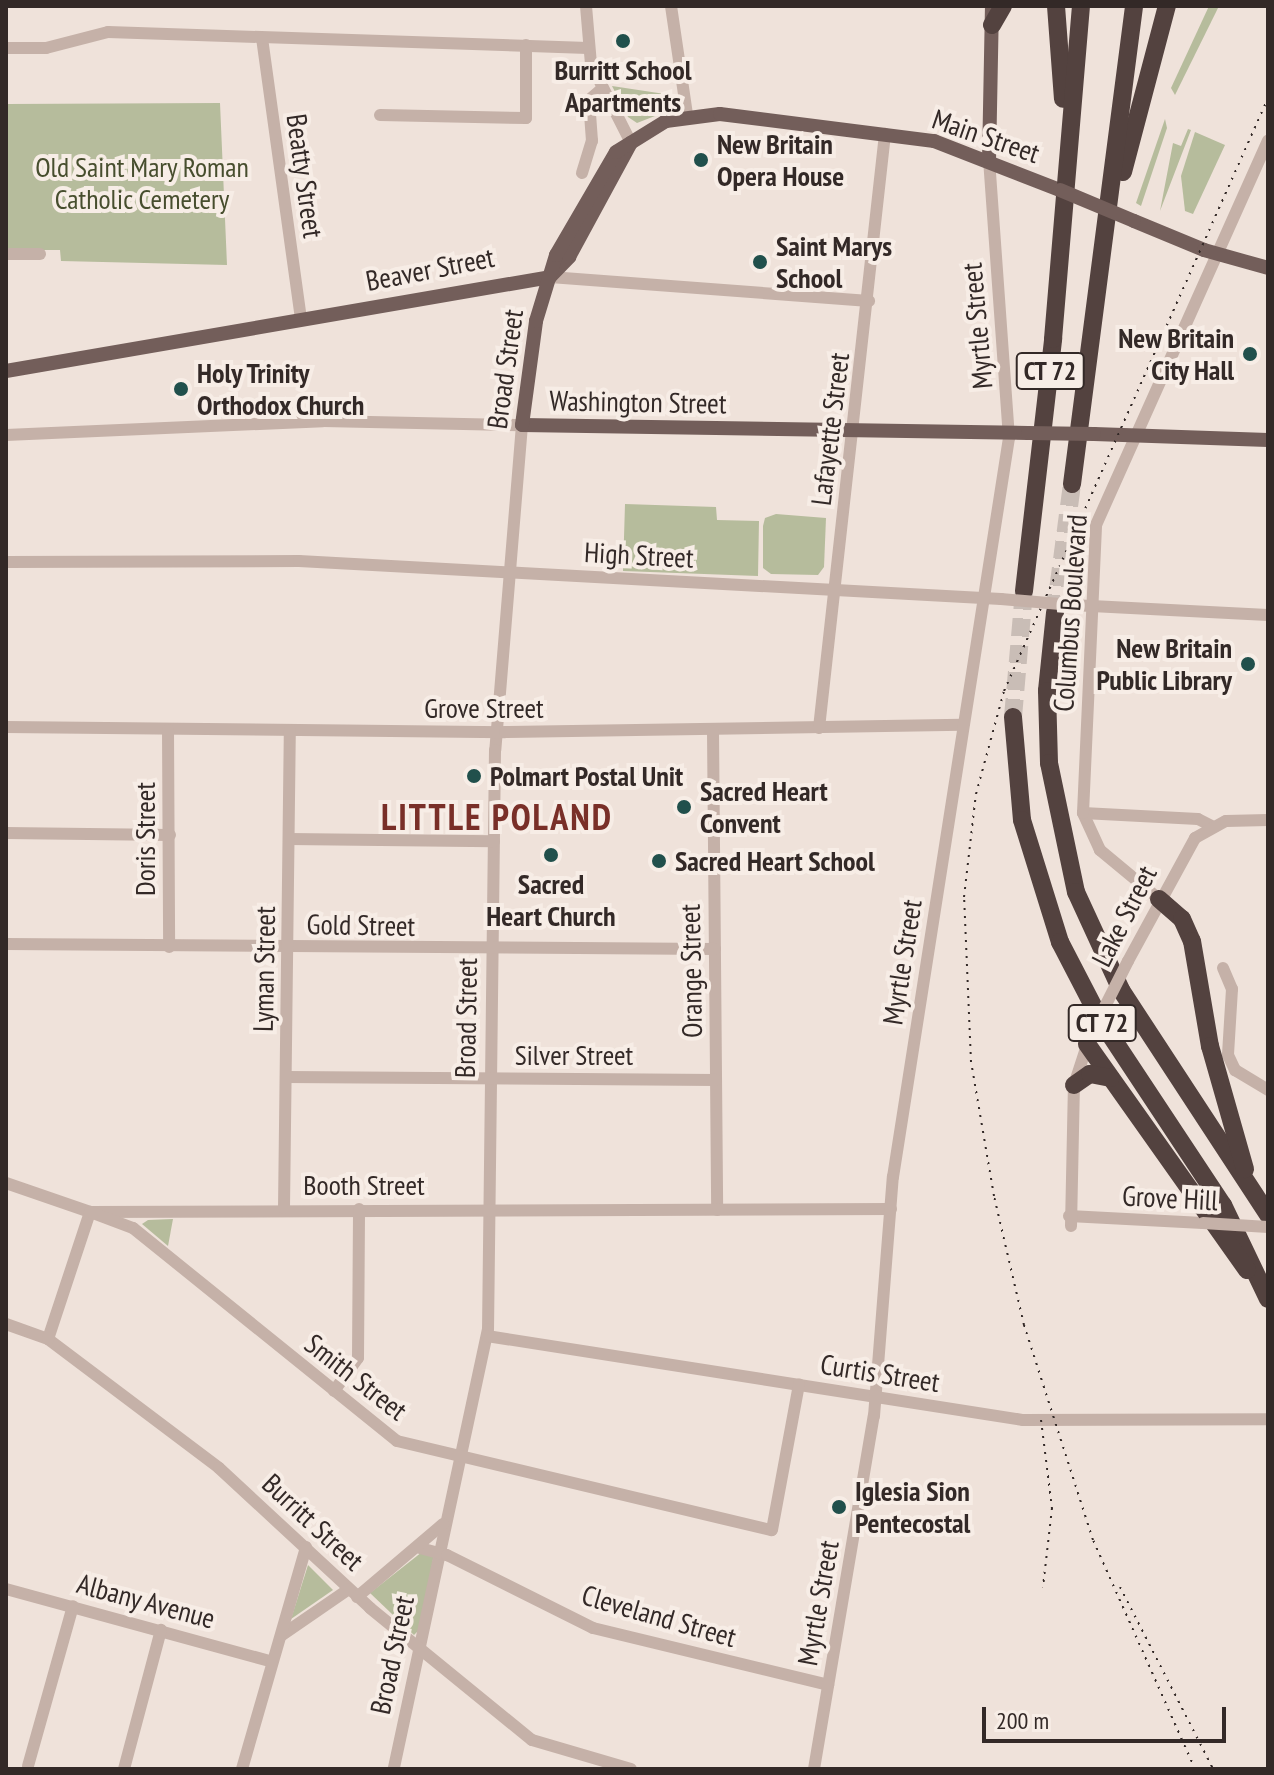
<!DOCTYPE html>
<html>
<head>
<meta charset="utf-8">
<style>
	body { margin:0 }
	#map { position:relative; width:1274px; height:1775px; overflow:hidden; background:#efe2da; font-family:"PT Sans Narrow",sans-serif }
	div>[style] { position:absolute }
	.green>* { inset:0; background:#b6bc9c }
	.highway-tunnel>* { height:18px; margin-top:-9px; transform-origin:0; background:repeating-linear-gradient(90deg,#c9bdb6 0 18px,transparent 0 27px) }
	.minor>* { height:12px; margin:-6px; padding:0 6px; transform-origin:6px; border-radius:6px; background:#c5b1a8 }
	.major>* { height:14px; margin:-7px; padding:0 7px; transform-origin:7px; border-radius:7px; background:#735e5a }
	.highway>* { height:18px; margin:-9px; padding:0 9px; transform-origin:9px; border-radius:9px; background:#53423f }
	.rail>* { height:2px; margin-top:-1px; transform-origin:0; background:repeating-linear-gradient(90deg,#332927 0 2px,transparent 0 8px) }
	.minor-bridge>* { height:12px; margin:-6px; padding:0 6px; transform-origin:6px; border-radius:6px; background:#c5b1a8 }
	.major-bridge>* { height:14px; margin:-7px; padding:0 7px; transform-origin:7px; border-radius:7px; background:#735e5a }
	.dots>* { width:22px; height:22px; translate:-50% -50%; box-sizing:border-box; border:4px solid #f7ede6; border-radius:50% }
	span { translate:-50% -50%; white-space:nowrap; text-align:center; line-height:1.15; -webkit-text-stroke:8px #f7ede6; paint-order:stroke }
	.shield-label span { padding:2px 6px; background:#f7ede6; border:2px solid; border-radius:6px; -webkit-text-stroke-width:0 }
	.shield-label { font-size:26px; color:#332927; font-weight:700 }
	.poi-label { font-size:28px; color:#332927; font-weight:700 }
	.left { translate:0 -50%; text-align:left }
	.right { translate:-100% -50%; text-align:right }
	.street-label { font-size:28px; color:#332927 }
	.park-label { font-size:28px; color:#474e2e }
	.district-label { font-size:36px; color:#792f28; font-weight:700; letter-spacing:2px }
	.frame { position:absolute; inset:0; border:8px solid #332927; pointer-events:none }
	.scale { position:absolute; left:982px; top:1707px; width:244px; height:36px; box-sizing:border-box; border:4px solid #332927; border-top:0; padding-left:10px; font-size:24px; line-height:28px; white-space:nowrap; color:#332927; -webkit-text-stroke:6px #f7ede6; paint-order:stroke }
</style>
</head>
<body>
<div id="map">
	<div class="green">
		<div style="clip-path:polygon(1209px 6px,1219px 6px,1175px 95px,1171px 88px)"></div>
		<div style="clip-path:polygon(612px 86px,678px 96px,678px 107px,637px 123px,628px 117px)"></div>
		<div style="clip-path:polygon(220px 103px,227px 265px,61px 261px,60px 250px,6px 250px,6px 104px)"></div>
		<div style="clip-path:polygon(1165px 119px,1167px 128px,1141px 206px,1136px 203px)"></div>
		<div style="clip-path:polygon(1188px 129px,1191px 130px,1160px 211px,1173px 143px,1181px 146px)"></div>
		<div style="clip-path:polygon(1195px 132px,1225px 145px,1193px 214px,1185px 211px,1181px 176px)"></div>
		<div style="clip-path:polygon(625px 504px,716px 507px,717px 520px,759px 521px,758px 576px,623px 571px)"></div>
		<div style="clip-path:polygon(776px 514px,826px 518px,824px 567px,818px 575px,771px 574px,763px 568px,763px 526px,765px 518px)"></div>
		<div style="clip-path:polygon(173px 1219px,168px 1246px,142px 1224px,148px 1220px)"></div>
		<div style="clip-path:polygon(422px 1552px,434px 1554px,421px 1628px,414px 1635px,370px 1593px)"></div>
		<div style="clip-path:polygon(308px 1565px,333px 1590px,291px 1619px)"></div>
	</div>
	<div class="highway-tunnel">
		<div style="left:1055px;top:613px;width:130px;rotate:-82.5deg"></div>
		<div style="left:1013px;top:717px;width:126px;rotate:-85deg"></div>
	</div>
	<div class="minor">
		<div style="left:586px;top:6px;width:58px;rotate:85.1deg"></div>
		<div style="left:591px;top:64px;width:89px;rotate:63.1deg"></div>
		<div style="left:671px;top:6px;width:110px;rotate:81.6deg"></div>
		<div style="left:262px;top:38px;width:285px;rotate:82.1deg"></div>
		<div style="left:6px;top:48px;width:40px"></div>
		<div style="left:46px;top:48px;width:64px;rotate:-14.5deg"></div>
		<div style="left:108px;top:32px;width:480px;rotate:1.9deg"></div>
		<div style="left:380px;top:115px;width:146px;rotate:1.2deg"></div>
		<div style="left:526px;top:118px;width:73px;rotate:-90deg"></div>
		<div style="left:582px;top:173px;width:34px;rotate:-73deg"></div>
		<div style="left:592px;top:141px;width:41px;rotate:-94.2deg"></div>
		<div style="left:589px;top:100px;width:18px;rotate:-41deg"></div>
		<div style="left:6px;top:254px;width:34px"></div>
		<div style="left:550px;top:277px;width:320px;rotate:4.3deg"></div>
		<div style="left:6px;top:435px;width:317px;rotate:-2.5deg"></div>
		<div style="left:323px;top:421px;width:199px;rotate:1.2deg"></div>
		<div style="left:522px;top:425px;width:326px;rotate:94.7deg"></div>
		<div style="left:495px;top:750px;width:579px;rotate:90.69deg"></div>
		<div style="left:488px;top:1329px;width:450px;rotate:102.1deg"></div>
		<div style="left:6px;top:562px;width:293px;rotate:-0.2deg"></div>
		<div style="left:299px;top:561px;width:703px;rotate:3.1deg"></div>
		<div style="left:1072px;top:605px;width:196px;rotate:2.9deg"></div>
		<div style="left:6px;top:727px;width:499px;rotate:0.6deg"></div>
		<div style="left:505px;top:732px;width:457px;rotate:-0.9deg"></div>
		<div style="left:819px;top:728px;width:598px;rotate:-83.66deg"></div>
		<div style="left:168px;top:730px;width:217px;rotate:89.7deg"></div>
		<div style="left:713px;top:731px;width:479px;rotate:89.5deg"></div>
		<div style="left:1083px;top:813px;width:115px;rotate:3deg"></div>
		<div style="left:1198px;top:819px;width:16px;rotate:27deg"></div>
		<div style="left:6px;top:833px;width:164px;rotate:0.7deg"></div>
		<div style="left:289px;top:839px;width:205px;rotate:0.6deg"></div>
		<div style="left:1159px;top:899px;width:77px;rotate:-140.3deg"></div>
		<div style="left:1100px;top:850px;width:41px;rotate:-114.7deg"></div>
		<div style="left:1083px;top:813px;width:288px;rotate:-87.4deg"></div>
		<div style="left:1096px;top:525px;width:421px;rotate:-65.9deg"></div>
		<div style="left:6px;top:944px;width:709px;rotate:0.4deg"></div>
		<div style="left:1128px;top:961px;width:140px;rotate:-61.4deg"></div>
		<div style="left:1195px;top:838px;width:35px;rotate:-29deg"></div>
		<div style="left:1226px;top:821px;width:42px;rotate:-1.4deg"></div>
		<div style="left:1223px;top:968px;width:23px;rotate:67deg"></div>
		<div style="left:1232px;top:989px;width:66px;rotate:93.5deg"></div>
		<div style="left:1228px;top:1055px;width:17px;rotate:65deg"></div>
		<div style="left:1235px;top:1070px;width:39px;rotate:31deg"></div>
		<div style="left:287px;top:1077px;width:429px;rotate:0.4deg"></div>
		<div style="left:6px;top:1183px;width:89px;rotate:19deg"></div>
		<div style="left:90px;top:1212px;width:801px;rotate:-0.21deg"></div>
		<div style="left:284px;top:1208px;width:478px;rotate:-89.3deg"></div>
		<div style="left:1069px;top:1216px;width:134px;rotate:3deg"></div>
		<div style="left:1071px;top:1226px;width:141px;rotate:-88.8deg"></div>
		<div style="left:1074px;top:1085px;width:48px;rotate:-71.9deg"></div>
		<div style="left:6px;top:1324px;width:45px;rotate:19.7deg"></div>
		<div style="left:48px;top:1339px;width:214px;rotate:37deg"></div>
		<div style="left:219px;top:1468px;width:206px;rotate:42.8deg"></div>
		<div style="left:370px;top:1608px;width:209px;rotate:39.2deg"></div>
		<div style="left:532px;top:1740px;width:103px;rotate:16.3deg"></div>
		<div style="left:487px;top:1336px;width:543px;rotate:8.91deg"></div>
		<div style="left:1023px;top:1420px;width:245px;rotate:-0.2deg"></div>
		<div style="left:48px;top:1339px;width:134px;rotate:-71.7deg"></div>
		<div style="left:90px;top:1212px;width:46px;rotate:20.4deg"></div>
		<div style="left:133px;top:1228px;width:339px;rotate:38.9deg"></div>
		<div style="left:397px;top:1441px;width:385px;rotate:13.4deg"></div>
		<div style="left:772px;top:1530px;width:148px;rotate:-79.5deg"></div>
		<div style="left:334px;top:1391px;width:41px;rotate:-54deg"></div>
		<div style="left:358px;top:1358px;width:149px;rotate:-89.6deg"></div>
		<div style="left:420px;top:1548px;width:28px;rotate:15deg"></div>
		<div style="left:447px;top:1555px;width:163px;rotate:26.6deg"></div>
		<div style="left:593px;top:1628px;width:242px;rotate:13.6deg"></div>
		<div style="left:6px;top:1589px;width:276px;rotate:15.3deg"></div>
		<div style="left:357px;top:1597px;width:113px;rotate:-40.3deg"></div>
		<div style="left:282px;top:1635px;width:81px;rotate:-34.5deg"></div>
		<div style="left:28px;top:1766px;width:166px;rotate:-74.3deg"></div>
		<div style="left:124px;top:1769px;width:144px;rotate:-75.1deg"></div>
		<div style="left:242px;top:1769px;width:231px;rotate:-73.9deg"></div>
		<div style="left:814px;top:1769px;width:358px;rotate:-80.4deg"></div>
		<div style="left:874px;top:1416px;width:240px;rotate:-85.5deg"></div>
		<div style="left:893px;top:1177px;width:748px;rotate:-81.08deg"></div>
		<div style="left:1009px;top:438px;width:278px;rotate:-94.1deg"></div>
	</div>
	<div class="major">
		<div style="left:989px;top:161px;width:155px;rotate:-88.9deg"></div>
		<div style="left:1134px;top:221px;width:76px;rotate:22.5deg"></div>
		<div style="left:1204px;top:250px;width:66px;rotate:15.7deg"></div>
		<div style="left:550px;top:277px;width:28px;rotate:-46deg"></div>
		<div style="left:569px;top:257px;width:130px;rotate:-61.5deg"></div>
		<div style="left:6px;top:371px;width:552px;rotate:-9.8deg"></div>
		<div style="left:1028px;top:433px;width:506px;rotate:-179.09deg"></div>
		<div style="left:522px;top:425px;width:105px;rotate:-82.3deg"></div>
		<div style="left:536px;top:321px;width:69px;rotate:-73.1deg"></div>
		<div style="left:556px;top:255px;width:119px;rotate:-59.8deg"></div>
		<div style="left:616px;top:152px;width:59px;rotate:-31.8deg"></div>
		<div style="left:666px;top:121px;width:54px;rotate:-7.4deg"></div>
		<div style="left:720px;top:114px;width:216px;rotate:7.2deg"></div>
		<div style="left:934px;top:141px;width:135px;rotate:21.3deg"></div>
		<div style="left:1094px;top:434px;width:174px;rotate:2deg"></div>
	</div>
	<div class="highway">
		<div style="left:1056px;top:6px;width:93px;rotate:85.7deg"></div>
		<div style="left:992px;top:25px;width:22px;rotate:-60deg"></div>
		<div style="left:1123px;top:172px;width:172px;rotate:-75.2deg"></div>
		<div style="left:1072px;top:484px;width:482px;rotate:-82.6deg"></div>
		<div style="left:1024px;top:591px;width:254px;rotate:-83.4deg"></div>
		<div style="left:1053px;top:339px;width:334px;rotate:-85.2deg"></div>
		<div style="left:1055px;top:613px;width:78px;rotate:95.9deg"></div>
		<div style="left:1047px;top:691px;width:72px;rotate:88.4deg"></div>
		<div style="left:1049px;top:763px;width:132px;rotate:78.2deg"></div>
		<div style="left:1076px;top:892px;width:108px;rotate:65.3deg"></div>
		<div style="left:1121px;top:990px;width:269px;rotate:56.8deg"></div>
		<div style="left:1013px;top:717px;width:103px;rotate:85deg"></div>
		<div style="left:1022px;top:820px;width:128px;rotate:72.7deg"></div>
		<div style="left:1060px;top:942px;width:89px;rotate:62.6deg"></div>
		<div style="left:1101px;top:1021px;width:221px;rotate:56.5deg"></div>
		<div style="left:1223px;top:1205px;width:104px;rotate:64.4deg"></div>
		<div style="left:1159px;top:899px;width:30px;rotate:41deg"></div>
		<div style="left:1182px;top:919px;width:24px;rotate:66deg"></div>
		<div style="left:1192px;top:941px;width:107px;rotate:80.3deg"></div>
		<div style="left:1210px;top:1046px;width:128px;rotate:74.1deg"></div>
		<div style="left:1087px;top:1044px;width:277px;rotate:54.7deg"></div>
		<div style="left:1074px;top:1085px;width:19px;rotate:-35deg"></div>
		<div style="left:1090px;top:1074px;width:21px;rotate:11deg"></div>
	</div>
	<div class="rail">
		<div style="left:1041px;top:1420px;width:89px;rotate:82.9deg"></div>
		<div style="left:1052px;top:1508px;width:80px;rotate:96.5deg"></div>
		<div style="left:1120px;top:1587px;width:204px;rotate:62.9deg"></div>
		<div style="left:1195px;top:1769px;width:251px;rotate:-114deg"></div>
		<div style="left:1093px;top:1540px;width:226px;rotate:-107.8deg"></div>
		<div style="left:1024px;top:1325px;width:132px;rotate:-103.1deg"></div>
		<div style="left:994px;top:1196px;width:136px;rotate:-99.7deg"></div>
		<div style="left:971px;top:1062px;width:165px;rotate:-92.4deg"></div>
		<div style="left:964px;top:897px;width:104px;rotate:-83.4deg"></div>
		<div style="left:976px;top:794px;width:107px;rotate:-74.8deg"></div>
		<div style="left:1004px;top:691px;width:649px;rotate:-66deg"></div>
	</div>
	<div class="minor-bridge">
		<div style="left:1001px;top:599px;width:71px;rotate:4.8deg"></div>
		<div style="left:1090px;top:1036px;width:84px;rotate:-63.1deg"></div>
		<div style="left:1203px;top:1223px;width:65px;rotate:3.5deg"></div>
	</div>
	<div class="major-bridge">
		<div style="left:1060px;top:190px;width:80px;rotate:22.7deg"></div>
		<div style="left:1028px;top:433px;width:66px;rotate:0.9deg"></div>
	</div>
	<div class="dots">
		<div style="left:623px;top:41px;background:#21504c"></div>
		<div style="left:701px;top:160px;background:#21504c"></div>
		<div style="left:760px;top:262px;background:#21504c"></div>
		<div style="left:1250px;top:354px;background:#21504c"></div>
		<div style="left:181px;top:389px;background:#21504c"></div>
		<div style="left:1248px;top:664px;background:#21504c"></div>
		<div style="left:474px;top:776px;background:#21504c"></div>
		<div style="left:684px;top:807px;background:#21504c"></div>
		<div style="left:551px;top:855px;background:#21504c"></div>
		<div style="left:659px;top:861px;background:#21504c"></div>
		<div style="left:839px;top:1507px;background:#21504c"></div>
	</div>
	<div class="shield-label">
		<span style="left:1050px;top:371px">CT 72</span>
		<span style="left:1102px;top:1023px">CT 72</span>
	</div>
	<div class="poi-label">
		<span style="left:623px;top:86px">Burritt School<br>Apartments</span>
		<span class="left" style="left:717px;top:160px">New Britain<br>Opera House</span>
		<span class="left" style="left:776px;top:262px">Saint Marys<br>School</span>
		<span class="right" style="left:1234px;top:354px">New Britain<br>City Hall</span>
		<span class="left" style="left:197px;top:389px">Holy Trinity<br>Orthodox Church</span>
		<span class="right" style="left:1232px;top:664px">New Britain<br>Public Library</span>
		<span class="left" style="left:490px;top:776px">Polmart Postal Unit</span>
		<span class="left" style="left:700px;top:807px">Sacred Heart<br>Convent</span>
		<span class="left" style="left:675px;top:861px">Sacred Heart School</span>
		<span style="left:551px;top:900px">Sacred<br>Heart Church</span>
		<span class="left" style="left:855px;top:1507px">Iglesia Sion<br>Pentecostal</span>
	</div>
	<div class="street-label">
		<span style="left:986px;top:136px;rotate:19deg">Main Street</span>
		<span style="left:305px;top:176px;rotate:82deg">Beatty Street</span>
		<span style="left:430px;top:269px;rotate:-11deg">Beaver Street</span>
		<span style="left:977px;top:326px;rotate:-95deg">Myrtle Street</span>
		<span style="left:505px;top:369px;rotate:-82deg">Broad Street</span>
		<span style="left:638px;top:402px;rotate:1deg">Washington Street</span>
		<span style="left:830px;top:429px;rotate:-83deg">Lafayette Street</span>
		<span style="left:639px;top:555px;rotate:3deg">High Street</span>
		<span style="left:1070px;top:613px;rotate:-86deg">Columbus Boulevard</span>
		<span style="left:484px;top:708px">Grove Street</span>
		<span style="left:145px;top:839px;rotate:-90deg">Doris Street</span>
		<span style="left:1124px;top:916px;rotate:-63deg">Lake Street</span>
		<span style="left:361px;top:925px;rotate:1deg">Gold Street</span>
		<span style="left:902px;top:962px;rotate:-81deg">Myrtle Street</span>
		<span style="left:264px;top:969px;rotate:-89deg">Lyman Street</span>
		<span style="left:691px;top:971px;rotate:-91deg">Orange Street</span>
		<span style="left:466px;top:1018px;rotate:-89deg">Broad Street</span>
		<span style="left:574px;top:1055px">Silver Street</span>
		<span style="left:364px;top:1185px">Booth Street</span>
		<span style="left:1170px;top:1198px;rotate:3deg">Grove Hill</span>
		<span style="left:880px;top:1373px;rotate:9deg">Curtis Street</span>
		<span style="left:356px;top:1377px;rotate:38deg">Smith Street</span>
		<span style="left:313px;top:1522px;rotate:43deg">Burritt Street</span>
		<span style="left:146px;top:1601px;rotate:15deg">Albany Avenue</span>
		<span style="left:818px;top:1603px;rotate:-80deg">Myrtle Street</span>
		<span style="left:659px;top:1616px;rotate:16deg">Cleveland Street</span>
		<span style="left:392px;top:1655px;rotate:-78deg">Broad Street</span>
	</div>
	<div class="park-label">
		<span style="left:142px;top:183px">Old Saint Mary Roman<br>Catholic Cemetery</span>
	</div>
	<div class="district-label">
		<span style="left:497px;top:817px">LITTLE POLAND</span>
	</div>
	<div class="frame"></div>
	<div class="scale">200 m</div>
</div>
</body>
</html>
